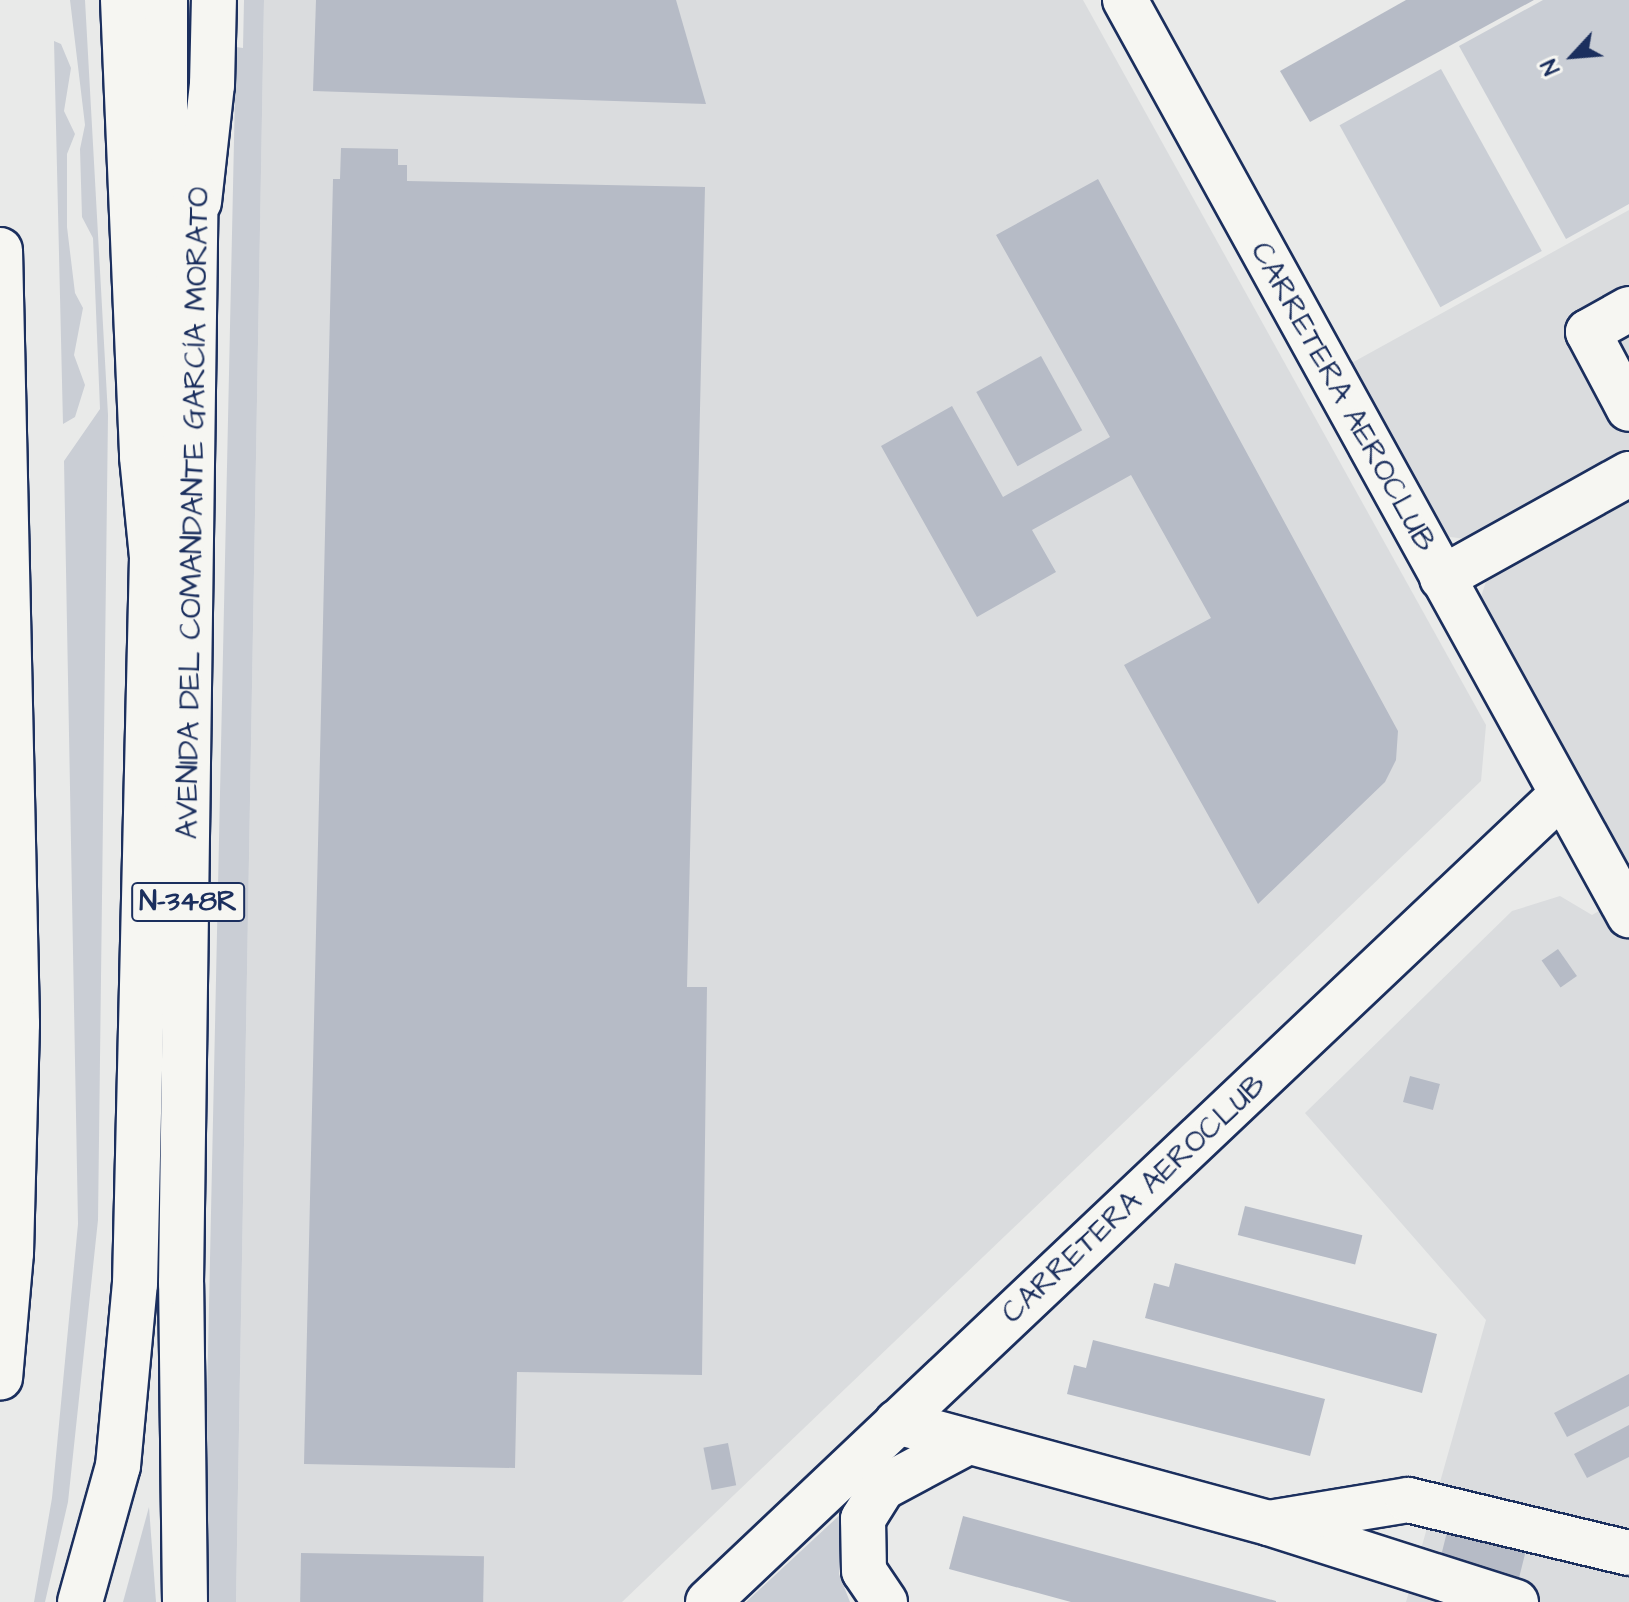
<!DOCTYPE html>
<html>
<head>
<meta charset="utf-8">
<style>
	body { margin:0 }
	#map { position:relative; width:1629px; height:1602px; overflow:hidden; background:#e9eae9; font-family:"Architects Daughter",sans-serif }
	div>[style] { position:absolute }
	.built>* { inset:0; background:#dadcde }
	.green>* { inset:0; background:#caced5; transform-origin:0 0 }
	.building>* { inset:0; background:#b6bbc6; transform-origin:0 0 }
	.roads { filter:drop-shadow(2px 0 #1b2f5e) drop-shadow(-2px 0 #1b2f5e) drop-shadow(0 2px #1b2f5e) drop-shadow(0 -2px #1b2f5e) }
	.minor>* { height:44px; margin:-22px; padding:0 22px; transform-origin:22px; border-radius:22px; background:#f6f6f2 }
	.major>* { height:44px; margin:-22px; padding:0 22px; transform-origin:22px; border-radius:22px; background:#f6f6f2 }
	.highway>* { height:44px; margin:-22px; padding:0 22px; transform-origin:22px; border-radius:22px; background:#f6f6f2 }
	span { translate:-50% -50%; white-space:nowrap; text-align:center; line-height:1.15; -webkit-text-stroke:6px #f6f6f2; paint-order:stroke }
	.shield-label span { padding:2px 6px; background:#f6f6f2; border:2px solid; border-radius:6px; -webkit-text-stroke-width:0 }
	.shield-label { font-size:28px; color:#1b2f5e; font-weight:700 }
	.street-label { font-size:30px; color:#1b2f5e }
	.north { position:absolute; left:1533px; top:16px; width:80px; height:80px; -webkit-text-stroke:6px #f6f6f2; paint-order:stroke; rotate:244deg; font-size:22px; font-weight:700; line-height:32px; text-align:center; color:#1b2f5e }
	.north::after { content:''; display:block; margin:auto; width:28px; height:36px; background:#1b2f5e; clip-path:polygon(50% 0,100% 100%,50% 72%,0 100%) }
</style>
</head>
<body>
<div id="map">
	<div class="built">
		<div style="clip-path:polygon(264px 0,1083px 0,1486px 725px,1481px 781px,622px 1602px,236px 1602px)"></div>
		<div style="clip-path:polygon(1629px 210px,1629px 868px,1479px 603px,1492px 563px,1481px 541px,1443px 536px,1348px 365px)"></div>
		<div style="clip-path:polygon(1629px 894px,1629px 1602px,1406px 1602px,1486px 1320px,1305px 1113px,1512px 911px,1560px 896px,1592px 915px)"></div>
	</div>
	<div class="green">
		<div style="clip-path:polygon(70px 0,85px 0,108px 415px,98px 1220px,68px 1502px,45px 1602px,34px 1602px,52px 1498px,78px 1224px,64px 461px,100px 409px,93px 238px,82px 217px,80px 149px,85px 125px)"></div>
		<div style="clip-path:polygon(244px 0,264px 0,236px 1602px,208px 1602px,207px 1399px,236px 47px,243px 48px)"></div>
		<div style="clip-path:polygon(1543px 0,1629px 0,1629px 204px,1566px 239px,1459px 46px)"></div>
		<div style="clip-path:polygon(54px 41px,61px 44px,71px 68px,64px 111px,75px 134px,67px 154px,67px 227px,75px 293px,83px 308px,74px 355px,85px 385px,75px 417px,63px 424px)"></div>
		<div style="left:1441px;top:69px;width:208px;height:116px;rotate:61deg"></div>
		<div style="clip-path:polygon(149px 1507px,156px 1602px,123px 1602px)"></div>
		<div style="clip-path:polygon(843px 1512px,839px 1574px,850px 1602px,746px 1602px)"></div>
	</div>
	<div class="building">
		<div style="clip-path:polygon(316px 0,676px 0,706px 104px,313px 91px)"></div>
		<div style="clip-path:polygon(1406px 0,1534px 0,1310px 122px,1280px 71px)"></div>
		<div style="clip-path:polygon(341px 148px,398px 149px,398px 165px,407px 165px,407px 181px,705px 187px,687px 987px,707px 987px,702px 1375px,517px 1372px,515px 1468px,304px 1464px,333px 179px,340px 179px)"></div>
		<div style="clip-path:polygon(1098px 179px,1398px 731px,1396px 760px,1385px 782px,1258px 904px,1124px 665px,1211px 618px,1131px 475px,1032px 530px,1056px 572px,977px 617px,881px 446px,952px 406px,1003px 497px,1110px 437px,996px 235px)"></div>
		<div style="left:1041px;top:356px;width:85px;height:74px;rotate:61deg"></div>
		<div style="left:1558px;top:949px;width:33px;height:20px;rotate:55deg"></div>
		<div style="left:1410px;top:1076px;width:31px;height:27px;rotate:15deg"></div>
		<div style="left:1245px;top:1206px;width:121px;height:30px;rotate:14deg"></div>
		<div style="clip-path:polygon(1175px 1263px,1437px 1334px,1422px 1393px,1145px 1318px,1154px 1283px,1169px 1287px)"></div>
		<div style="clip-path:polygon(1093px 1340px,1325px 1399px,1310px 1456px,1067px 1394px,1074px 1365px,1086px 1368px)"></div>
		<div style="clip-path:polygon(1629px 1374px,1629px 1406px,1567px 1437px,1554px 1413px)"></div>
		<div style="clip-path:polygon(1629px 1425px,1629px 1457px,1587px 1478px,1574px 1454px)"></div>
		<div style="left:728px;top:1443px;width:43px;height:25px;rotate:79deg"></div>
		<div style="left:1456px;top:1496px;width:81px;height:99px;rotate:14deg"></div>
		<div style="clip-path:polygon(963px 1516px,1276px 1601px,1276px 1602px,1071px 1602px,949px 1569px)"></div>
		<div style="left:301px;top:1553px;width:183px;height:49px;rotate:1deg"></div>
	</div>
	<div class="roads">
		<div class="minor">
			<div style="left:1125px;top:0;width:1045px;rotate:61.15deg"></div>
			<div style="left:0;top:250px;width:774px;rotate:88.74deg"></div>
			<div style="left:17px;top:1024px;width:229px;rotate:91.5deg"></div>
			<div style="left:11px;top:1253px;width:125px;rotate:95deg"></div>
			<div style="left:1629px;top:309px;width:47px;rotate:150.7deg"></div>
			<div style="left:1588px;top:332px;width:87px;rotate:62deg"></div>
			<div style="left:1442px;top:578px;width:214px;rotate:-29.1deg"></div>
			<div style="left:897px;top:1422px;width:385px;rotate:15.2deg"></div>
			<div style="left:708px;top:1602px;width:1174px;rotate:-43.41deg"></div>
			<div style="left:885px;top:1602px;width:37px;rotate:-124deg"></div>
			<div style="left:864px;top:1571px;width:52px;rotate:-91.1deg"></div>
			<div style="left:863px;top:1519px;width:36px;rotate:-58deg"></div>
			<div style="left:882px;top:1488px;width:98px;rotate:-28.1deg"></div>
			<div style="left:1516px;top:1602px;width:259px;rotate:-162.3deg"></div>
			<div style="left:1269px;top:1523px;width:141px;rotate:-9.4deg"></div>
			<div style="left:1408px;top:1500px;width:227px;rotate:13.5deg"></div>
		</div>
		<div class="major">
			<div style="left:80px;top:1602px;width:141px;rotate:-74.4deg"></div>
			<div style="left:118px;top:1466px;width:183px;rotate:-84.7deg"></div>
			<div style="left:135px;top:1284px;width:726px;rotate:-88.66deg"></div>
			<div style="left:152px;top:558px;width:96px;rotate:-82.8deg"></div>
			<div style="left:164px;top:463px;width:463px;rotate:-89.9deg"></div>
			<div style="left:185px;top:1602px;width:319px;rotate:-90.7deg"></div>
			<div style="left:181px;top:1283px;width:1117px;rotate:-89.23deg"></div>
		</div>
		<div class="highway">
			<div style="left:123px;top:0;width:457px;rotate:87.6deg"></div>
			<div style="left:142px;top:457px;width:101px;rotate:84.3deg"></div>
			<div style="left:199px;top:202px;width:118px;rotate:-83.7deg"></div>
			<div style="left:212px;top:85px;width:85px;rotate:-88.7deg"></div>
		</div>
	</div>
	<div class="shield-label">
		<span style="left:188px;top:902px">N-348R</span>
	</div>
	<div class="street-label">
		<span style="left:1343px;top:397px;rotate:61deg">CARRETERA AEROCLUB</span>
		<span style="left:193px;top:513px;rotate:-89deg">AVENIDA DEL COMANDANTE GARCÍA MORATO</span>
		<span style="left:1134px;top:1199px;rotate:-43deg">CARRETERA AEROCLUB</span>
	</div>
	<div class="north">N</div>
</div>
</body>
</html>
